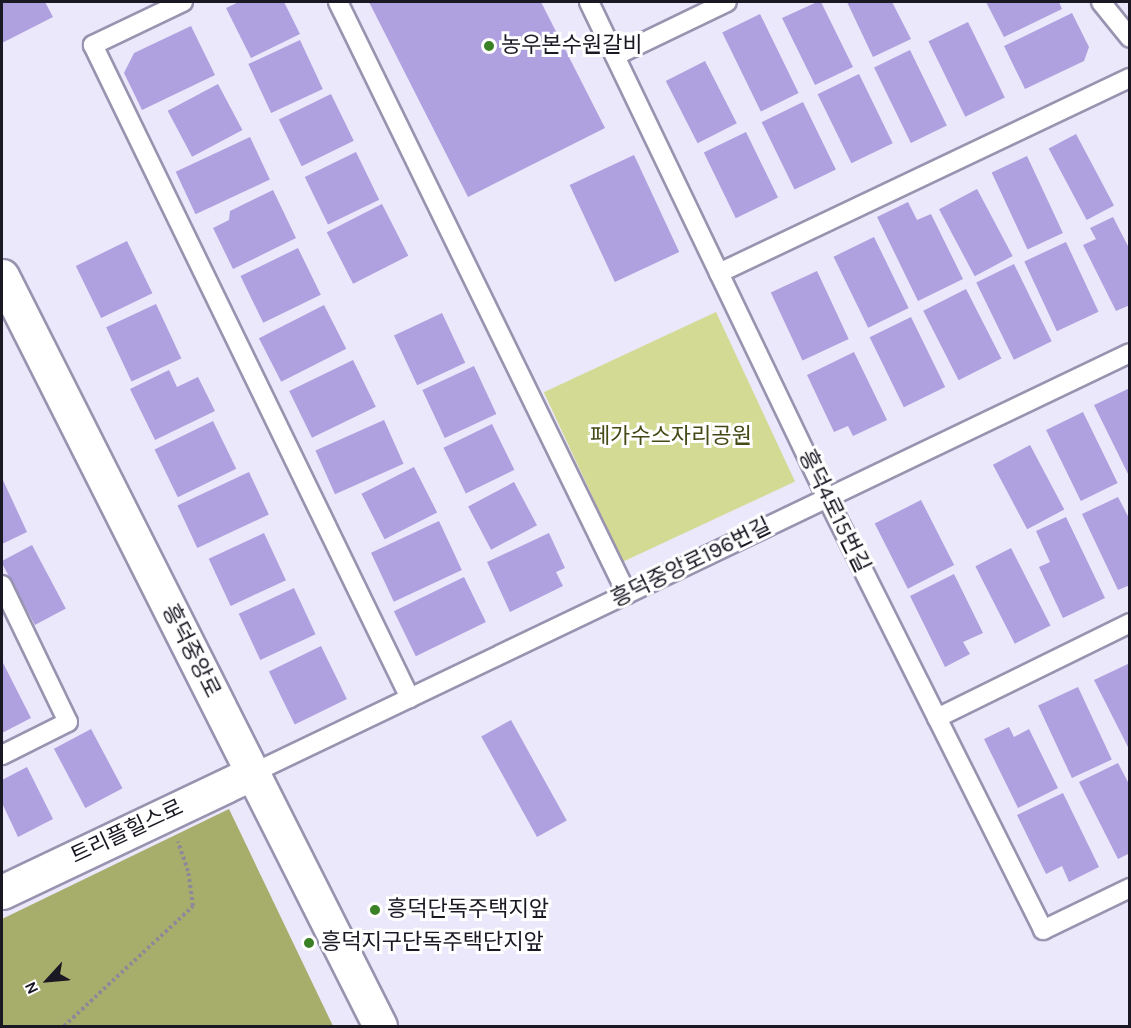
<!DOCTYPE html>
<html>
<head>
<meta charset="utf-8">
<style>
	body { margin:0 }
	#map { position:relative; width:1131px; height:1028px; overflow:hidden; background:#ebe8fb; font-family:Karla,"Noto Sans KR",sans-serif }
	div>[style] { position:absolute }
	.green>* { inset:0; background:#d2da94; transform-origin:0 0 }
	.forest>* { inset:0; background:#a7ad6a }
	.building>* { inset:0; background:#afa0df; transform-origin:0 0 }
	.path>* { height:4px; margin-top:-2px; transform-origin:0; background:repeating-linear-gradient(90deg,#8c8a99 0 3px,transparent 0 6px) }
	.roads { filter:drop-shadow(2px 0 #9993b0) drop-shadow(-2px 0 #9993b0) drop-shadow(0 2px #9993b0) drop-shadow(0 -2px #9993b0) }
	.service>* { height:18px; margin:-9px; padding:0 9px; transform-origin:9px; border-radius:9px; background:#fff }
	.minor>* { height:33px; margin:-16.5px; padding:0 16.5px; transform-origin:16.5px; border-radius:16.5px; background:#fff }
	.tertiary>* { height:33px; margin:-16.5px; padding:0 16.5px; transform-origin:16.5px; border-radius:16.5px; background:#fff }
	.dots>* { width:16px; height:16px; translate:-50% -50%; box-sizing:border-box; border:3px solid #fff; border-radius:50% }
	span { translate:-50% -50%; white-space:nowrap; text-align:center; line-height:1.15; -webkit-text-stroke:6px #fff; paint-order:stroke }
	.poi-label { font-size:22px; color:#1a1823 }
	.left { translate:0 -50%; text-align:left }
	.park-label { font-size:22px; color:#454915 }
	.street-label { font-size:22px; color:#1a1823 }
	.frame { position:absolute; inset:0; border:3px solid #1a1823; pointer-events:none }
	.north { position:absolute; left:18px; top:950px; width:60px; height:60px; -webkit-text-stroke:4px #fff; paint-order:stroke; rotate:244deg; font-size:16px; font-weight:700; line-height:24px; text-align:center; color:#1a1823 }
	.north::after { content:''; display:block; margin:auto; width:21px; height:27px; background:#1a1823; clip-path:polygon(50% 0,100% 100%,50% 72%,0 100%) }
</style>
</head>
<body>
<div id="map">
	<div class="green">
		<div style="left:716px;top:312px;width:187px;height:190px;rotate:65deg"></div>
	</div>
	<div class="forest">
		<div style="clip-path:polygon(229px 809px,333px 1026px,2px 1026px,2px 919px)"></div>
	</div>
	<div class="building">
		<div style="clip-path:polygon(2px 2px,45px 2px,53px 17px,2px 43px)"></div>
		<div style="clip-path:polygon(239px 2px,284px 2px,300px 34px,251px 58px,226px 8px)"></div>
		<div style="clip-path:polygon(369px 2px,541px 2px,605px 128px,468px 197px)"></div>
		<div style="clip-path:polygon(817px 2px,821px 2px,853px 67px,815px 85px,782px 18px)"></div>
		<div style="clip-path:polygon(847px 2px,892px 2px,911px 39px,873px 57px)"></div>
		<div style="clip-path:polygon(986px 2px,1059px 2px,1062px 9px,1004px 37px)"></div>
		<div style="clip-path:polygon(1072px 13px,1089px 47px,1084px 61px,1025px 89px,1004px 46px)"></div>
		<div style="left:760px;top:14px;width:88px;height:42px;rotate:64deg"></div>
		<div style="left:968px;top:22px;width:84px;height:44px;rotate:64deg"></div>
		<div style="clip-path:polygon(191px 26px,215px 75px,142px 110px,124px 73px,134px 53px)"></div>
		<div style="left:300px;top:40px;width:54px;height:57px;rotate:65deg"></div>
		<div style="left:910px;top:50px;width:84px;height:40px;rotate:64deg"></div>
		<div style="left:705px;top:61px;width:70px;height:44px;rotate:63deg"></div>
		<div style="left:859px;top:74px;width:77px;height:46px;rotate:64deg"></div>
		<div style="left:218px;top:84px;width:52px;height:57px;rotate:62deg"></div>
		<div style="left:331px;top:94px;width:52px;height:58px;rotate:64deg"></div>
		<div style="left:803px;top:102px;width:75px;height:46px;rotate:64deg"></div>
		<div style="left:746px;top:132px;width:73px;height:47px;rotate:64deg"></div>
		<div style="left:1076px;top:134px;width:81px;height:31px;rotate:62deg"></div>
		<div style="left:250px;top:137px;width:47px;height:82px;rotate:65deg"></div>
		<div style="left:356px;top:152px;width:53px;height:57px;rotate:64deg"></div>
		<div style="left:634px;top:155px;width:107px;height:71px;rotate:65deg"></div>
		<div style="left:1027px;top:156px;width:85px;height:39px;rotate:65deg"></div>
		<div style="left:977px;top:189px;width:76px;height:43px;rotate:62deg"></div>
		<div style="clip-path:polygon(273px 190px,296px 238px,233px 269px,213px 228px,229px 220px,230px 211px)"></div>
		<div style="clip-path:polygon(908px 202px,917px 220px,931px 214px,963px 279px,918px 301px,877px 217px)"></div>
		<div style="left:382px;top:204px;width:58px;height:62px;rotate:63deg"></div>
		<div style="clip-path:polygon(1113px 217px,1130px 250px,1130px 305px,1116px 311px,1083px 245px,1096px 239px,1090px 228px)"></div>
		<div style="left:874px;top:237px;width:79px;height:45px;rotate:64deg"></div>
		<div style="left:127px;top:241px;width:58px;height:57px;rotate:64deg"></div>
		<div style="left:1066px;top:242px;width:77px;height:46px;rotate:65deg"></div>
		<div style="left:298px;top:248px;width:52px;height:64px;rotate:64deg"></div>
		<div style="left:1014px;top:264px;width:86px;height:42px;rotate:64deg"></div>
		<div style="left:817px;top:271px;width:75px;height:51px;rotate:65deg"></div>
		<div style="left:966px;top:289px;width:78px;height:48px;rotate:63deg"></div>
		<div style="left:156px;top:304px;width:60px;height:55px;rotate:65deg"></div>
		<div style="left:324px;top:305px;width:49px;height:73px;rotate:63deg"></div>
		<div style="left:442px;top:313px;width:55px;height:53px;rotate:65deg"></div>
		<div style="left:911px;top:317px;width:78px;height:46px;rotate:64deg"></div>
		<div style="clip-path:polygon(854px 352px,887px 420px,853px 436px,848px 426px,834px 432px,807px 375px)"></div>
		<div style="left:353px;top:360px;width:52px;height:71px;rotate:64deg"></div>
		<div style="left:474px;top:366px;width:53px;height:57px;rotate:65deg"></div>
		<div style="clip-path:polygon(169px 370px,177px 387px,198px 377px,215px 411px,155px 440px,130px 389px)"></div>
		<div style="clip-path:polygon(1130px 388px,1130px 478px,1094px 405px)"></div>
		<div style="left:1083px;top:412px;width:79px;height:41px;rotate:64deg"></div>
		<div style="left:384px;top:420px;width:48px;height:75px;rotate:66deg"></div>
		<div style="left:213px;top:421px;width:53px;height:65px;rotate:64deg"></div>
		<div style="left:492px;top:424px;width:51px;height:54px;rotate:64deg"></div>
		<div style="left:1030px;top:445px;width:73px;height:42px;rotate:62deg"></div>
		<div style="left:414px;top:467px;width:51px;height:59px;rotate:63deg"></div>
		<div style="left:249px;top:472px;width:47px;height:79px;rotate:65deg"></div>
		<div style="clip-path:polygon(2px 478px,27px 532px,2px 544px)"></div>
		<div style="left:514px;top:482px;width:49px;height:52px;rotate:62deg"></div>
		<div style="clip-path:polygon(1118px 497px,1130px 520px,1130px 585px,1118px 590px,1082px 514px)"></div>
		<div style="left:921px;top:500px;width:73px;height:52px;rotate:63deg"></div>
		<div style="clip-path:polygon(1066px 517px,1105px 598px,1063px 618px,1039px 567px,1050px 562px,1036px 531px)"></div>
		<div style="left:439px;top:521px;width:54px;height:75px;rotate:65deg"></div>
		<div style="left:264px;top:533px;width:52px;height:61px;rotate:65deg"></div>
		<div style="clip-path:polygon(549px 533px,565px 568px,556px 572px,563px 586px,510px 612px,487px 562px)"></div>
		<div style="left:32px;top:545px;width:72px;height:35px;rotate:62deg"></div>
		<div style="left:1011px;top:548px;width:87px;height:40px;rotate:63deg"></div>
		<div style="clip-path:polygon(954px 574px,983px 633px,963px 642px,970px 654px,945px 667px,910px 596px)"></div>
		<div style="left:464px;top:577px;width:50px;height:78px;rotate:64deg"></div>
		<div style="left:294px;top:588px;width:51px;height:61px;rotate:65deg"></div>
		<div style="left:321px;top:646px;width:59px;height:58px;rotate:64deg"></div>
		<div style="clip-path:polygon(2px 661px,31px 718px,2px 733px)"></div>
		<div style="clip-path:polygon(1130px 663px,1130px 751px,1094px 680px)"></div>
		<div style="left:1078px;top:687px;width:80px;height:44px;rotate:65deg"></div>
		<div style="left:511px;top:720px;width:115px;height:34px;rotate:61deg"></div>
		<div style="clip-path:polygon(1009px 727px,1014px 737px,1029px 729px,1058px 788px,1018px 808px,984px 739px)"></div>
		<div style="left:91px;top:729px;width:67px;height:42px;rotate:62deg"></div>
		<div style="clip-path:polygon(1118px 763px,1130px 786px,1130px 853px,1118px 859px,1079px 782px)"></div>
		<div style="clip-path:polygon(27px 767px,53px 819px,18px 837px,2px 803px,2px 780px)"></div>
		<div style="clip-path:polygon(1063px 793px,1099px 867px,1069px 882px,1062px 866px,1046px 874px,1017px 815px)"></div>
	</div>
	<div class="path">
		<div style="left:64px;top:1026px;width:176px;rotate:-42.9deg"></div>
		<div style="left:193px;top:906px;width:35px;rotate:-98deg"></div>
		<div style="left:188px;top:871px;width:31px;rotate:-109deg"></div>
	</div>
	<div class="roads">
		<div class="service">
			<div style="left:183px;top:2px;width:100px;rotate:154.5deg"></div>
			<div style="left:93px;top:45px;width:726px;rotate:64.11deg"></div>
			<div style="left:338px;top:2px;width:659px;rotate:63.98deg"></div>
			<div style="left:589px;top:2px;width:550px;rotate:64.37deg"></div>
			<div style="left:827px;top:498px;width:483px;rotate:63.4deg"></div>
			<div style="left:1043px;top:930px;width:97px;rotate:-25.8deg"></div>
			<div style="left:1101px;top:2px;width:46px;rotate:51.1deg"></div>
			<div style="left:615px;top:56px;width:124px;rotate:-25.7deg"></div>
			<div style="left:719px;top:273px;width:455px;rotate:-25.4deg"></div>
			<div style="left:2px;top:585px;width:152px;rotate:64.3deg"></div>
			<div style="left:68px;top:722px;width:74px;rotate:153.4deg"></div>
			<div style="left:937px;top:718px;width:215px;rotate:-26.2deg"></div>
			<div style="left:253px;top:773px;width:972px;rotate:-25.59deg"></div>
		</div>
		<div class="minor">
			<div style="left:2px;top:892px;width:278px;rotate:-25.4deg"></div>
		</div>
		<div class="tertiary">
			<div style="left:2px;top:276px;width:840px;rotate:63.25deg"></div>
		</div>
	</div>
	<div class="dots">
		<div style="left:489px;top:46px;background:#3a8025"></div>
		<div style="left:375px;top:910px;background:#3a8025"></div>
		<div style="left:309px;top:943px;background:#3a8025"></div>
	</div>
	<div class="poi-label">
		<span class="left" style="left:501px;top:46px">농우본수원갈비</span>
		<span class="left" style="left:387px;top:910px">흥덕단독주택지앞</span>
		<span class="left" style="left:321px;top:943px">흥덕지구단독주택단지앞</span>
	</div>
	<div class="park-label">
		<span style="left:671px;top:437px">페가수스자리공원</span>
	</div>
	<div class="street-label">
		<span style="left:834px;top:511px;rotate:64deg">흥덕4로15번길</span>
		<span style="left:691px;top:563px;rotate:-26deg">흥덕중앙로196번길</span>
		<span style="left:191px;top:651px;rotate:63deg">흥덕중앙로</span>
		<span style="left:127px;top:832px;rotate:-25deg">트리플힐스로</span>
	</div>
	<div class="frame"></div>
	<div class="north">N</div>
</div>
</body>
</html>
